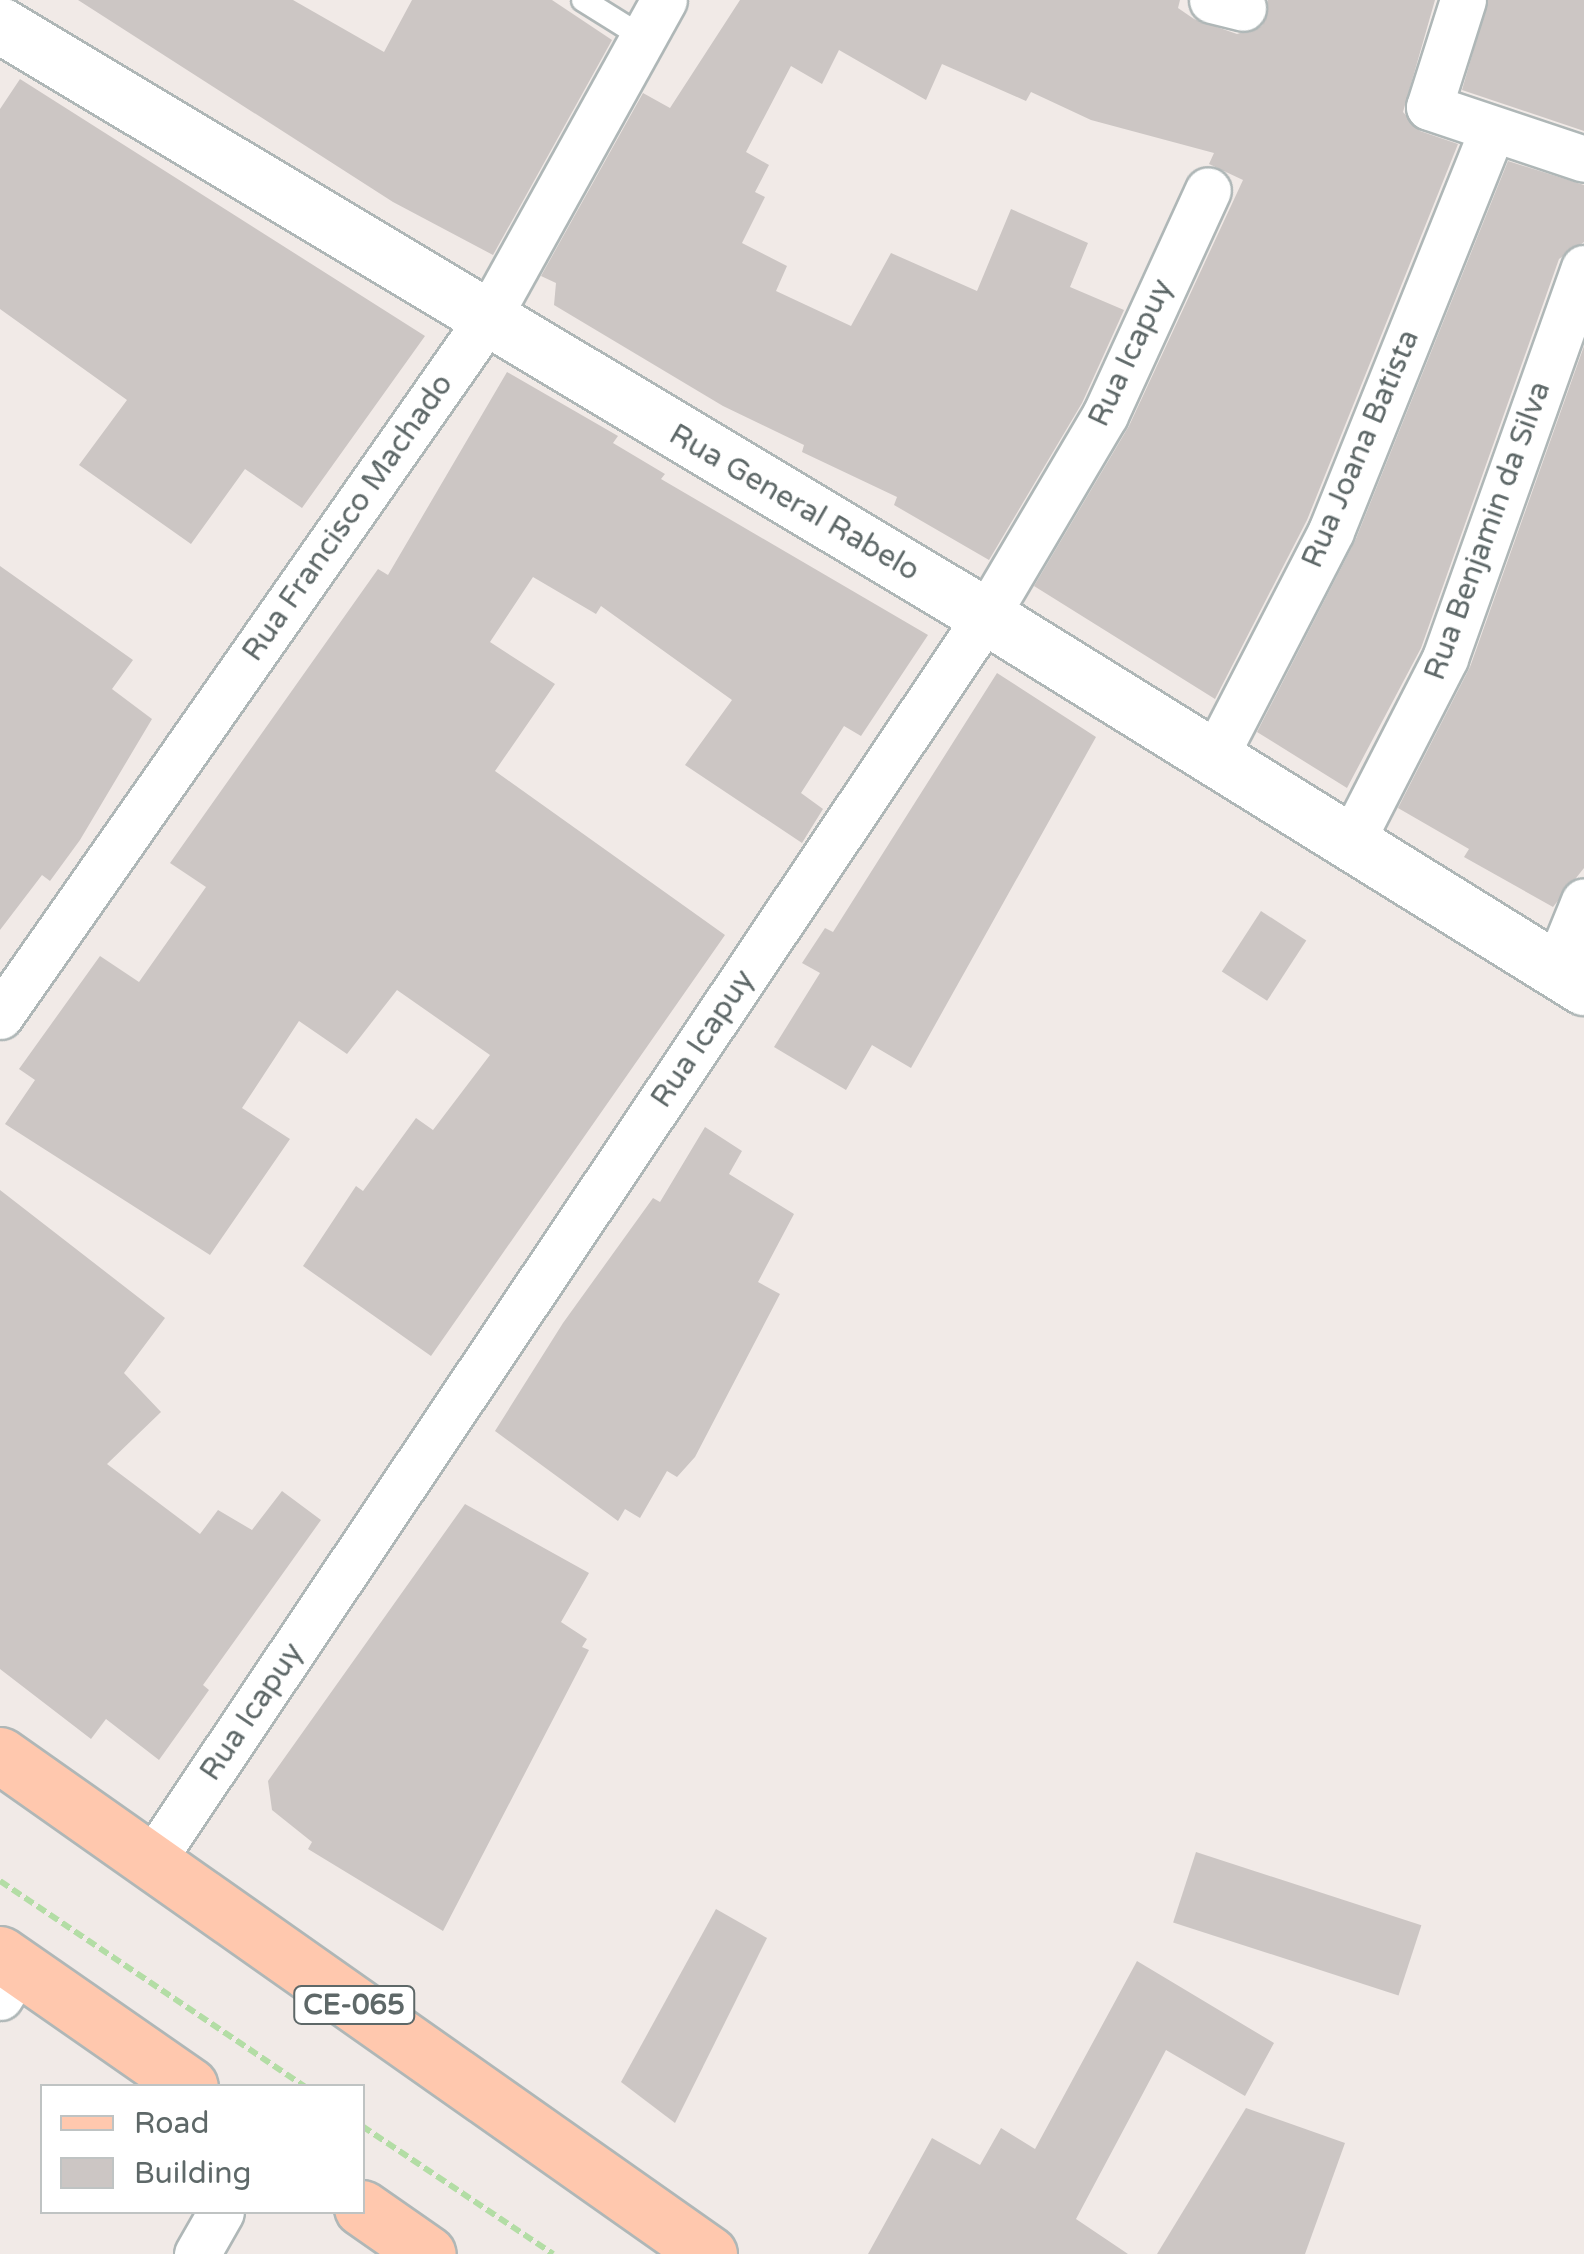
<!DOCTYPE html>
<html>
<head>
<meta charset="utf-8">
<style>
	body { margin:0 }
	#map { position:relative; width:1584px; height:2254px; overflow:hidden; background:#f1eae7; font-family:"Varela Round",sans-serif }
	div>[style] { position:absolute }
	.building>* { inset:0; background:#ccc6c4; transform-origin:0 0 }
	.path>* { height:6px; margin-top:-3px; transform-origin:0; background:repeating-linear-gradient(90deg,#b3dda5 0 10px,transparent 0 15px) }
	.roads { filter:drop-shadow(2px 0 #afb7b7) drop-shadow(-2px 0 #afb7b7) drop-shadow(0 2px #afb7b7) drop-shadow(0 -2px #afb7b7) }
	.lane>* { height:22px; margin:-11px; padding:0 11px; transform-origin:11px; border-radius:11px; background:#fff }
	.street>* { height:45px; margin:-22.5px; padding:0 22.5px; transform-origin:22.5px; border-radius:22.5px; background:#fff }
	.secondary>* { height:55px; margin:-27.5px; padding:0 27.5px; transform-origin:27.5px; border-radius:27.5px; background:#fff }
	.primary>* { height:55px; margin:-27.5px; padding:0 27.5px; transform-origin:27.5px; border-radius:27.5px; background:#ffc8ae }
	span { translate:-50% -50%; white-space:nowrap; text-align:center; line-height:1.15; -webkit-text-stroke:10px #fff; paint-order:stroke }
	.shield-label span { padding:2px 8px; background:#fff; border:2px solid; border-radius:8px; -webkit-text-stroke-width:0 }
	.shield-label { font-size:28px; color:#5e6868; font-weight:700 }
	.street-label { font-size:30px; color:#5e6868 }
	.legend { position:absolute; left:40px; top:2084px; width:325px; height:130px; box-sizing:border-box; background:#fff; border:2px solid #bfc3c3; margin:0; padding:12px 18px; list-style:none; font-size:30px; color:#5e6868 }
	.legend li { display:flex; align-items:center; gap:20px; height:50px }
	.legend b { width:50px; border:2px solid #bfc3c3 }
</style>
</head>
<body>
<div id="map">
	<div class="building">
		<div style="clip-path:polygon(78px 0,293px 0,384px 52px,412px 0,552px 0,612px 40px,493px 255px,393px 202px)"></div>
		<div style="clip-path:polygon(740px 0,1180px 0,1178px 8px,1194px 19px,1237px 34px,1262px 26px,1268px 0,1435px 0,1403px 112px,1420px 131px,1458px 144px,1307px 520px,1215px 699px,1034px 586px,1129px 426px,1243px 180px,1209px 164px,1214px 153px,1091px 120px,1031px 92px,1026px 101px,942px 64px,926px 100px,839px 50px,822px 84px,791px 66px,746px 152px,769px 165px,755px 192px,765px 197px,742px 243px,787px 266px,776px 291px,851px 326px,891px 253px,977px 291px,1011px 209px,1088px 243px,1070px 287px,1124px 310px,1082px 403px,989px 560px,894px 505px,897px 497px,802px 452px,804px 445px,723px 406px,554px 305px,556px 283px,541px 276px,643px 93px,670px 108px)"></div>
		<div style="clip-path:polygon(1488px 0,1584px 0,1584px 131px,1462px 90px)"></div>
		<div style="clip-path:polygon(20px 79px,425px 336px,302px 508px,245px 469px,191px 544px,79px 465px,127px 400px,0 309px,0 109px)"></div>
		<div style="clip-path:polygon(1508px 161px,1584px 185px,1584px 242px,1559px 259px,1421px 648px,1347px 788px,1257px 732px,1355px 541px)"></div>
		<div style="clip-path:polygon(1584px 346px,1584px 868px,1553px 907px,1464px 857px,1469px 849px,1398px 808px,1470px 667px)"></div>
		<div style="clip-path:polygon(507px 372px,618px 436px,613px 443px,665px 474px,661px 479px,928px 635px,861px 736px,844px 726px,801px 793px,823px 809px,802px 843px,685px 765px,732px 700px,601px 606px,596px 614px,533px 577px,490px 642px,555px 684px,495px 771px,725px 935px,431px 1356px,303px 1266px,356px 1186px,363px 1191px,416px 1118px,433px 1130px,490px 1055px,397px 990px,347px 1054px,299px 1021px,242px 1108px,290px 1139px,210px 1255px,5px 1124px,35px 1080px,19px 1069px,100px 956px,139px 982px,206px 887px,170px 863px,378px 569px,388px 575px)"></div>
		<div style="clip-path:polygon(0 566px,133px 660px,112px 689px,152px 719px,80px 840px,50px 881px,42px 875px,0 930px)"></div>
		<div style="clip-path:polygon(997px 673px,1096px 737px,911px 1068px,872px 1045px,846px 1090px,774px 1047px,820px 973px,802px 963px,825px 928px,833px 932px)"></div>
		<div style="left:1261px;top:911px;width:54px;height:72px;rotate:33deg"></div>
		<div style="clip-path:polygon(705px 1127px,742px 1151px,729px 1174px,794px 1214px,758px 1282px,780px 1294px,695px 1457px,677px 1477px,667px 1471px,640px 1518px,625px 1509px,618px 1521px,495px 1431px,563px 1323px,653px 1198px,660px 1202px)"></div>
		<div style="clip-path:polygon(0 1190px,165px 1318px,124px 1373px,161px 1412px,107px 1464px,200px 1534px,218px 1510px,252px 1530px,282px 1491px,321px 1520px,203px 1685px,209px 1690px,159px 1760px,106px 1719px,91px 1739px,0 1669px)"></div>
		<div style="clip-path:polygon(465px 1504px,589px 1573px,561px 1622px,587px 1639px,582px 1647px,589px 1650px,443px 1931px,308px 1849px,312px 1842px,272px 1810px,268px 1781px)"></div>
		<div style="left:1196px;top:1852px;width:237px;height:74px;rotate:18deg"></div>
		<div style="clip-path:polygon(716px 1909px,767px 1938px,675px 2123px,621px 2082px)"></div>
		<div style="clip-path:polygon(1137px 1961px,1274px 2043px,1245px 2096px,1166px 2050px,1076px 2219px,1128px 2254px,868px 2254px,932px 2138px,980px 2165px,1001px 2128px,1035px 2149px)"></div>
		<div style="clip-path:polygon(1246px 2108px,1345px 2143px,1305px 2254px,1157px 2254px)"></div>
	</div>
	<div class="path">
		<div style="left:0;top:1881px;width:367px;rotate:34deg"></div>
		<div style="left:362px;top:2126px;width:230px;rotate:33.8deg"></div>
	</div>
	<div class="roads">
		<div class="lane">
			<div style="left:583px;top:0;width:72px;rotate:31.9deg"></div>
		</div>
		<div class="street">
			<div style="left:1212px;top:0;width:32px;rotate:14deg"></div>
			<div style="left:1463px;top:0;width:112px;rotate:107.6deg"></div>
			<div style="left:1429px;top:107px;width:163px;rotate:18.5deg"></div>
			<div style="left:1214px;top:758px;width:255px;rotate:-62.7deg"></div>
			<div style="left:1331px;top:531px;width:430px;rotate:-68.1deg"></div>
			<div style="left:1351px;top:842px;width:207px;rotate:-62.9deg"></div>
			<div style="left:1445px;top:658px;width:414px;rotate:-70.4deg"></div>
			<div style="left:1556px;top:970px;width:74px;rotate:-67.9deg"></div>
			<div style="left:0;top:1016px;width:848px;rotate:-55.04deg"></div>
			<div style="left:486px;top:321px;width:367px;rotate:-61deg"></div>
			<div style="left:151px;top:1862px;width:1500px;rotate:-56.17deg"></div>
			<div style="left:986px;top:616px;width:234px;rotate:-59.4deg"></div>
			<div style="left:1105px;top:415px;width:247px;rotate:-65.4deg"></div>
			<div style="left:0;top:1997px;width:36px;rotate:-58deg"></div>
			<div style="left:197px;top:2254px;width:48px;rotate:-60.3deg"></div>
		</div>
		<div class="secondary">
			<div style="left:0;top:25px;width:1150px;rotate:30.94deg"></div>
			<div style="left:986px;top:616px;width:704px;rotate:31.82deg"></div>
		</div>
		<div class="primary">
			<div style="left:0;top:1755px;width:867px;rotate:35.14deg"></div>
			<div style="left:0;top:1954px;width:231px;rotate:34.8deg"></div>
			<div style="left:362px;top:2208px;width:80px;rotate:34.9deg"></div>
		</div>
	</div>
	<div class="shield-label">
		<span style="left:354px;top:2005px">CE-065</span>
	</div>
	<div class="street-label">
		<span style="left:1131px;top:353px;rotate:-65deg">Rua Icapuy</span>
		<span style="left:1361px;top:449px;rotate:-67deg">Rua Joana Batista</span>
		<span style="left:794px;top:503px;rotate:30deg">Rua General Rabelo</span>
		<span style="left:348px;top:518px;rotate:-55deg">Rua Francisco Machado</span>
		<span style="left:1488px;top:531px;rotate:-70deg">Rua Benjamin da Silva</span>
		<span style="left:703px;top:1039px;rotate:-56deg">Rua Icapuy</span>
		<span style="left:252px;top:1712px;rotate:-56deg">Rua Icapuy</span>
	</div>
	<ul class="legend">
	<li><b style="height:12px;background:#ffc8ae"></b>Road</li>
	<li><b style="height:28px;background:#ccc6c4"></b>Building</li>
	</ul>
</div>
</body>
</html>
